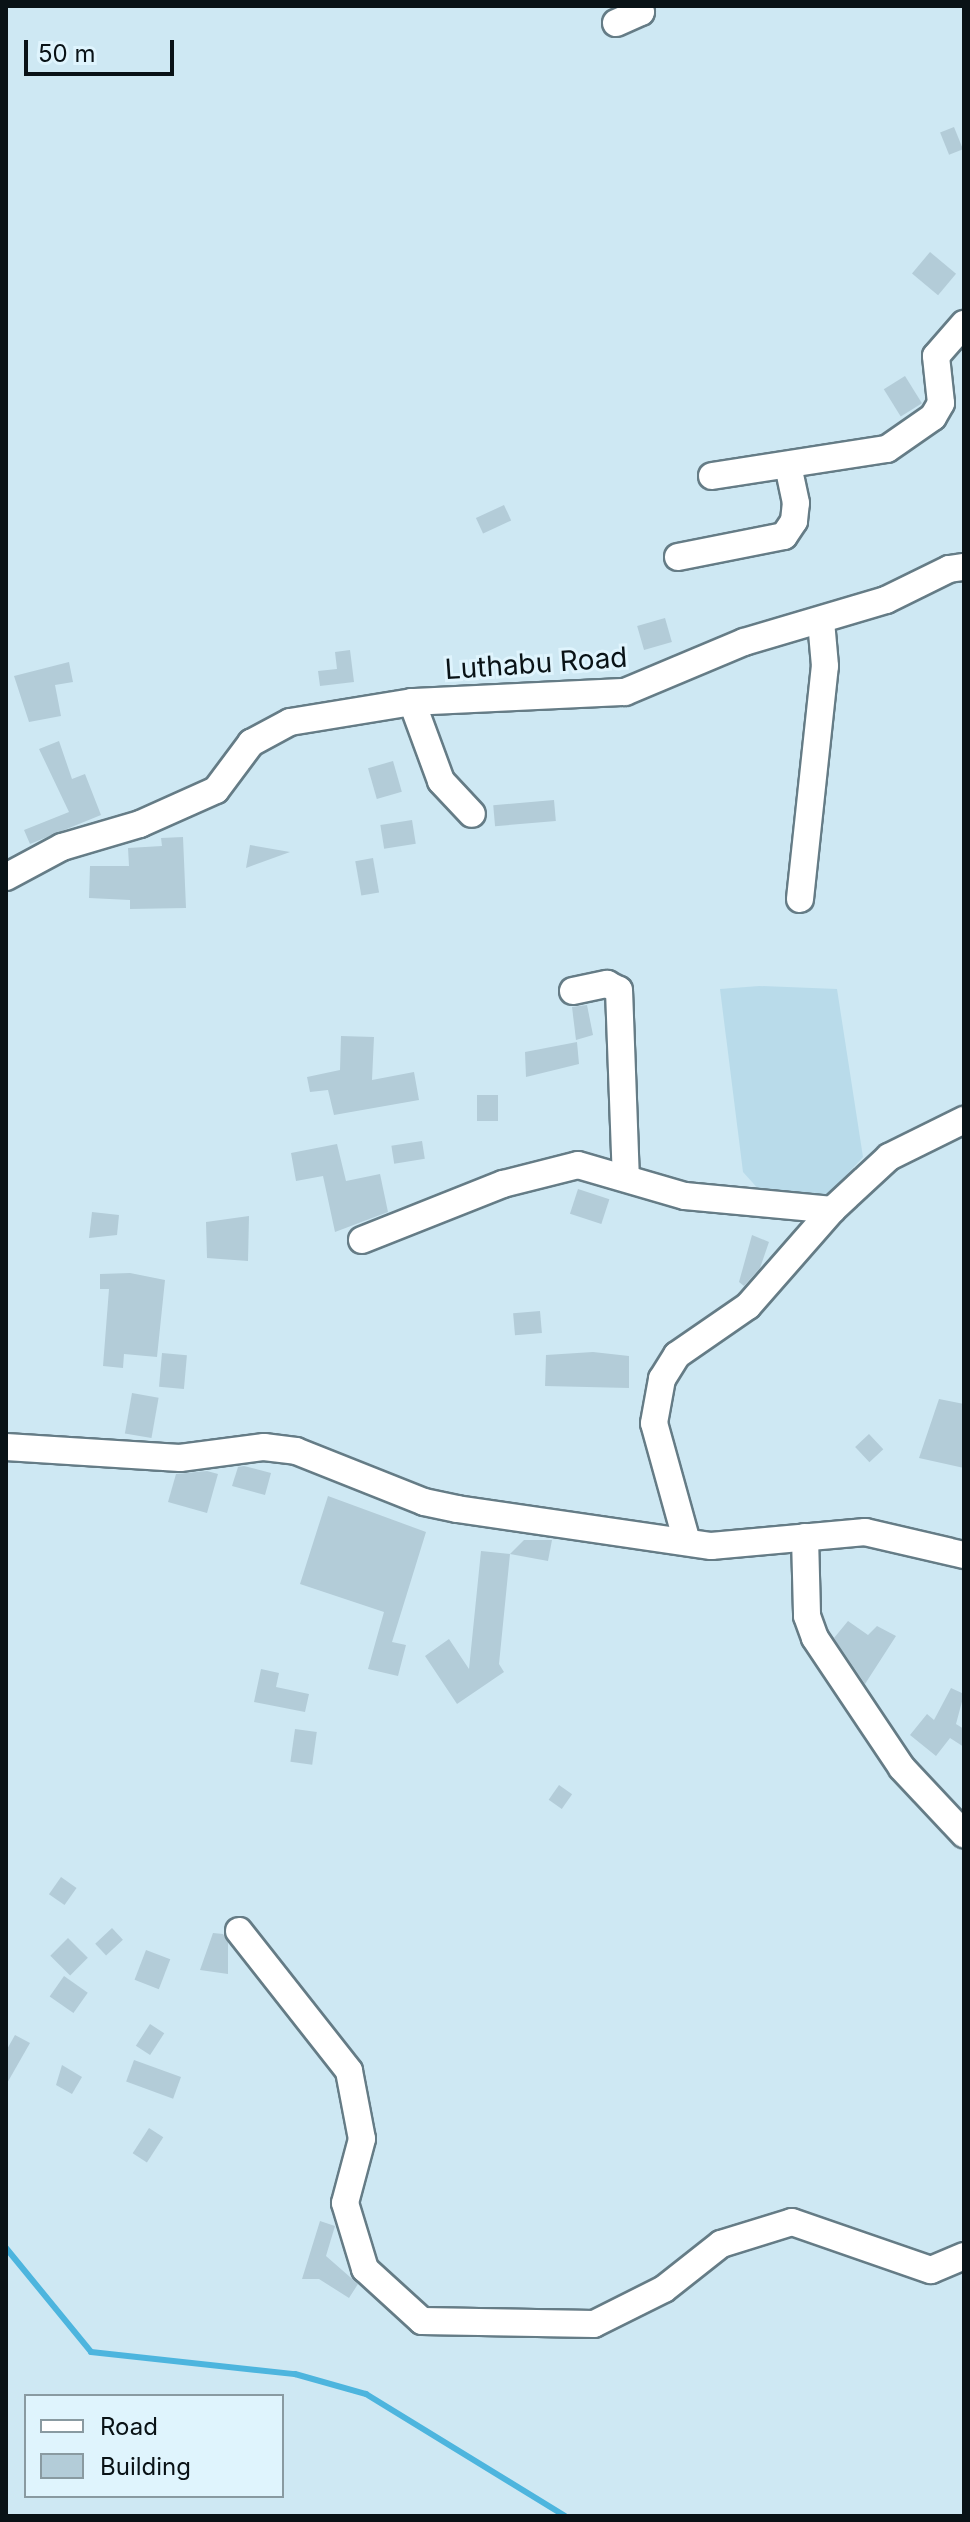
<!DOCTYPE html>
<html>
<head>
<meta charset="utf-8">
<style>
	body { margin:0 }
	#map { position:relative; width:970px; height:2522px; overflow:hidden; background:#cee8f3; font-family:Inter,sans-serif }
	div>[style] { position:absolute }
	.built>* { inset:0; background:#b9dbea }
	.stream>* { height:6px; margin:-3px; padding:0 3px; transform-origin:3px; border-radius:3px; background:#4db5de }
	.building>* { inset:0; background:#b3ccd8; transform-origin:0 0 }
	.roads { filter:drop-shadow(2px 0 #657c86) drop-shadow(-2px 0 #657c86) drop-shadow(0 2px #657c86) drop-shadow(0 -2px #657c86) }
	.minor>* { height:26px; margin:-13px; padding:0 13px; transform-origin:13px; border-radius:13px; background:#fff }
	span { translate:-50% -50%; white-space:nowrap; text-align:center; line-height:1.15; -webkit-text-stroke:6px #dff4fd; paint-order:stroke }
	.street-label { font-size:28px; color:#091216 }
	.frame { position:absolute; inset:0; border:8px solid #091216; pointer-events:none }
	.legend { position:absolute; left:24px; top:2394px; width:260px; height:104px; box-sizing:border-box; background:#dff4fd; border:2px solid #899aa1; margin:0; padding:10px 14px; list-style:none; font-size:24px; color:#091216 }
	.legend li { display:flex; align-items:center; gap:16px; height:40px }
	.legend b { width:40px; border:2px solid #899aa1 }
	.scale { position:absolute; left:24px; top:40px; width:150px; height:36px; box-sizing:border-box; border:4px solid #091216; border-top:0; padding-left:10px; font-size:24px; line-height:28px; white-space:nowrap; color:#091216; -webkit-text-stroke:6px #dff4fd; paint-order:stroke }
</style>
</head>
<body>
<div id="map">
	<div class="built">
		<div style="clip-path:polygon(759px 986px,837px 989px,863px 1157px,811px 1214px,780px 1213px,743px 1172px,720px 989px)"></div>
	</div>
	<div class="stream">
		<div style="left:6px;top:2248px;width:134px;rotate:50.7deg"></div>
		<div style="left:91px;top:2352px;width:205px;rotate:6.2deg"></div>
		<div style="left:295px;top:2374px;width:74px;rotate:15.7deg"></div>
		<div style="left:366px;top:2394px;width:233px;rotate:31.5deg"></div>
	</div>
	<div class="building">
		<div style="left:954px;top:127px;width:24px;height:15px;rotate:68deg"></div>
		<div style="left:930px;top:252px;width:34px;height:28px;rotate:40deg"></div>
		<div style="left:905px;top:376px;width:32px;height:25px;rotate:58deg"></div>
		<div style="left:504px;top:505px;width:17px;height:31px;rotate:65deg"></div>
		<div style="left:665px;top:618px;width:25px;height:29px;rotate:74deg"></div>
		<div style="clip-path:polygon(350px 650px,354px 682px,320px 686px,318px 671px,337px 669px,335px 652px)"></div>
		<div style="clip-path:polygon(69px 662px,73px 682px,55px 685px,61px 716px,29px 722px,14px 676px)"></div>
		<div style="clip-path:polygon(59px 741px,72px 779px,85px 774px,101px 815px,30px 844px,24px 830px,69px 812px,39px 749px)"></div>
		<div style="left:393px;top:761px;width:32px;height:26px;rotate:74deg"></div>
		<div style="left:554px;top:800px;width:21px;height:61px;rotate:85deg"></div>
		<div style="left:412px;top:820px;width:24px;height:32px;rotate:81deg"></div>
		<div style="clip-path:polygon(183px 837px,186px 908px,130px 909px,130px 900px,89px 898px,90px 866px,129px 866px,128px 848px,162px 846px,161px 838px)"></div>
		<div style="clip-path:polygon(250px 845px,290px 852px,246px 868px)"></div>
		<div style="left:373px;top:858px;width:35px;height:18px;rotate:80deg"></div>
		<div style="clip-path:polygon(587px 1005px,593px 1035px,576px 1040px,572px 1007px)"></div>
		<div style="clip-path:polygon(341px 1036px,374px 1037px,372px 1080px,414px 1072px,419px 1100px,334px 1115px,328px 1090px,310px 1092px,307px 1077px,340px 1070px)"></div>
		<div style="clip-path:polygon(577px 1042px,579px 1064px,526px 1077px,525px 1052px)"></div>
		<div style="left:477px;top:1095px;width:21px;height:26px"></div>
		<div style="left:422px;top:1141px;width:18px;height:31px;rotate:81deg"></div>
		<div style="clip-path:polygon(337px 1144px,346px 1181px,380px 1174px,388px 1212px,335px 1232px,323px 1176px,296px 1181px,291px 1153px)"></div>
		<div style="left:578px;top:1189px;width:33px;height:26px;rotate:18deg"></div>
		<div style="clip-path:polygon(92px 1212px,119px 1215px,117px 1235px,89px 1238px)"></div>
		<div style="clip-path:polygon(249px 1216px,248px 1261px,207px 1258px,206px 1222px)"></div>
		<div style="clip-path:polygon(752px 1235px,769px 1242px,760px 1268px,744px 1286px,739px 1282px)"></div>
		<div style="clip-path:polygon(130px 1273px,165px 1280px,157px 1357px,124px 1354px,123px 1368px,103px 1366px,109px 1289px,100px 1289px,100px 1274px)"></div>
		<div style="left:540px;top:1311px;width:22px;height:27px;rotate:85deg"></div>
		<div style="clip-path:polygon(593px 1352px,629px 1356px,629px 1388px,545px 1386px,546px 1355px)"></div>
		<div style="left:162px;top:1353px;width:25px;height:34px;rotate:5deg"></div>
		<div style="left:132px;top:1393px;width:27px;height:41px;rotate:10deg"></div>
		<div style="clip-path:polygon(939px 1399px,964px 1404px,964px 1468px,919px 1458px)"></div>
		<div style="left:869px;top:1434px;width:21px;height:19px;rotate:47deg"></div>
		<div style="clip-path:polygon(244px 1466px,271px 1473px,265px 1495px,232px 1486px,238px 1467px)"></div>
		<div style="clip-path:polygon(207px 1471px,218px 1474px,207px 1513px,168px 1502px,176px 1474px)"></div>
		<div style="clip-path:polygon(328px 1496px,426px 1532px,392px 1642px,406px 1645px,398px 1676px,368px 1669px,384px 1612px,300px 1584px)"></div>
		<div style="clip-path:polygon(524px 1540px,552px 1540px,548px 1561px,510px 1554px)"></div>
		<div style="clip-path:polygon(481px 1551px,510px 1554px,499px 1664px,504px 1672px,457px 1704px,425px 1656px,449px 1639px,469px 1669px)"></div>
		<div style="clip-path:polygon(848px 1621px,868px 1635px,877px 1626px,896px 1636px,865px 1684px,834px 1638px)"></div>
		<div style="clip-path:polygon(261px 1669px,279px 1673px,276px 1687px,309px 1694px,305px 1712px,254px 1702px)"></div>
		<div style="clip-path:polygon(951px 1688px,964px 1694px,956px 1724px,964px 1729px,964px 1747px,950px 1738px,936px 1756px,910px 1735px,927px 1714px,934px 1720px)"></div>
		<div style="left:295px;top:1729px;width:22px;height:33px;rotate:8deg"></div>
		<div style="left:559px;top:1785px;width:16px;height:18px;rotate:35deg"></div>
		<div style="left:61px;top:1877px;width:19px;height:21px;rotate:35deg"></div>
		<div style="left:112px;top:1928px;width:16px;height:23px;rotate:47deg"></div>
		<div style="clip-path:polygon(213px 1933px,223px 1934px,228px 1942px,228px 1974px,200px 1970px)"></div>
		<div style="left:68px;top:1938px;width:28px;height:25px;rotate:45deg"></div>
		<div style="left:146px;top:1950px;width:26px;height:32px;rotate:21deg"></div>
		<div style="left:64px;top:1976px;width:29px;height:25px;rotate:35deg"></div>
		<div style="left:150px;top:2024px;width:17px;height:26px;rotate:33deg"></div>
		<div style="clip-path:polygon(15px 2035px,30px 2043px,6px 2085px,6px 2051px)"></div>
		<div style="left:134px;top:2060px;width:50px;height:23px;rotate:20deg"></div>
		<div style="clip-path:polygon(62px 2065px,82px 2077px,72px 2094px,56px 2085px)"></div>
		<div style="left:149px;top:2128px;width:17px;height:30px;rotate:33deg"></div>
		<div style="clip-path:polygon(320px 2221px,335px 2226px,326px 2256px,358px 2284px,349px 2298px,319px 2279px,302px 2279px)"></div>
	</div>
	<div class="roads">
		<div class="minor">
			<div style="left:616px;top:23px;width:27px;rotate:-24deg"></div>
			<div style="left:641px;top:12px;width:6px;rotate:-108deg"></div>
			<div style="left:712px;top:476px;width:177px;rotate:-8.8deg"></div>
			<div style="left:887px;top:449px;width:56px;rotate:-34.8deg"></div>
			<div style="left:933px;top:417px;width:16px;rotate:-60deg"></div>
			<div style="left:941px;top:403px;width:47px;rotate:-96.1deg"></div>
			<div style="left:936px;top:356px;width:43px;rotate:-48.8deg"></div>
			<div style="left:678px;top:557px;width:108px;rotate:-11.2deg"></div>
			<div style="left:784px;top:536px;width:18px;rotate:-56deg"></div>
			<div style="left:794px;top:521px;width:18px;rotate:-84deg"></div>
			<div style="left:796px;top:503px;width:39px;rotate:-102deg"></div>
			<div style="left:412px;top:702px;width:84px;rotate:69.8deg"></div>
			<div style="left:441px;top:781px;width:45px;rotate:46.8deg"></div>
			<div style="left:6px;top:877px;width:64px;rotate:-28.2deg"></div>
			<div style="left:62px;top:847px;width:81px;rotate:-16.4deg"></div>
			<div style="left:140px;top:824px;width:83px;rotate:-24.1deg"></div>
			<div style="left:216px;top:790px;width:59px;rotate:-53.3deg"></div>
			<div style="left:251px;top:743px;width:44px;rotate:-28.3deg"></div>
			<div style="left:290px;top:722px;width:124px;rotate:-9.3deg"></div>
			<div style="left:412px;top:702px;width:213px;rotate:-2.7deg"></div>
			<div style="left:625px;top:692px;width:129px;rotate:-22.8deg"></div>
			<div style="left:744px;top:642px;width:148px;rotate:-16.5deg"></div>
			<div style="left:886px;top:600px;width:70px;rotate:-26.2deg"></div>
			<div style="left:949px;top:569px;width:15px;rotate:-8deg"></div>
			<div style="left:800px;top:899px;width:234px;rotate:-83.9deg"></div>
			<div style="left:825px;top:666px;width:45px;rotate:-95.1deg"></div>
			<div style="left:573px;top:991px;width:35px;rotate:-12deg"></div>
			<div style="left:607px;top:984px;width:13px;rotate:27deg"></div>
			<div style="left:619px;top:990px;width:187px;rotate:87.9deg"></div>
			<div style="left:362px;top:1240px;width:152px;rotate:-21.7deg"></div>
			<div style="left:503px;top:1184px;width:77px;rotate:-14.2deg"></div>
			<div style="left:578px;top:1165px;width:111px;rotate:16.2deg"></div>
			<div style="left:685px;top:1196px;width:148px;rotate:5.4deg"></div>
			<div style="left:832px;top:1210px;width:78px;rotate:-42.9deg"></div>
			<div style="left:889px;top:1157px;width:84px;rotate:-26.3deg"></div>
			<div style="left:6px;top:1447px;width:174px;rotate:3.6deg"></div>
			<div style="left:180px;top:1458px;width:85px;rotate:-7.5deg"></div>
			<div style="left:264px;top:1447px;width:32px;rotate:7deg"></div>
			<div style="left:296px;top:1451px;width:138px;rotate:21.7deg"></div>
			<div style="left:424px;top:1502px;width:34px;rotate:12deg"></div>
			<div style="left:457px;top:1509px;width:257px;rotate:8.3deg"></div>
			<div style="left:711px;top:1546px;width:155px;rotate:-5.2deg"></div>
			<div style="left:865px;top:1532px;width:102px;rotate:13.1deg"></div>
			<div style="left:805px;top:1537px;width:79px;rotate:88.5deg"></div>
			<div style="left:807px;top:1616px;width:23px;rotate:70deg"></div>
			<div style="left:815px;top:1638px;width:156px;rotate:56.2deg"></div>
			<div style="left:902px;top:1768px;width:91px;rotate:46.8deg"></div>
			<div style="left:687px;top:1542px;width:123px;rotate:-105.5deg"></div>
			<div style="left:654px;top:1423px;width:45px;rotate:-79.7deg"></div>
			<div style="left:662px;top:1379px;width:28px;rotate:-58deg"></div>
			<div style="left:677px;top:1355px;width:86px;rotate:-34.6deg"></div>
			<div style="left:748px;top:1306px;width:128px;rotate:-48.8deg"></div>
			<div style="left:239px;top:1931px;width:178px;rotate:51.8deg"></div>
			<div style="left:349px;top:2071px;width:69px;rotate:79.2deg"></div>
			<div style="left:362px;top:2139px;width:66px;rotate:104.9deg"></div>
			<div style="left:345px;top:2203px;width:69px;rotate:73.1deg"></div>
			<div style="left:365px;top:2269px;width:77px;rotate:42.4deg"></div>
			<div style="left:422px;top:2321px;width:172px;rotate:1deg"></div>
			<div style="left:594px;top:2324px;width:78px;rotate:-26.6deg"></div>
			<div style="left:664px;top:2289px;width:73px;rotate:-38.3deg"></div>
			<div style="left:721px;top:2244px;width:74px;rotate:-17.2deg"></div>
			<div style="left:792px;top:2222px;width:147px;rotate:19.1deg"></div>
			<div style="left:931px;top:2270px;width:36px;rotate:-23deg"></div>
		</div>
	</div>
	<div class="street-label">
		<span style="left:536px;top:663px;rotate:-4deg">Luthabu Road</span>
	</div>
	<div class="frame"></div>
	<ul class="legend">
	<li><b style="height:10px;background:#fff"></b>Road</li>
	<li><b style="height:22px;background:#b3ccd8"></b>Building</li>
	</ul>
	<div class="scale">50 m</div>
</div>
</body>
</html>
